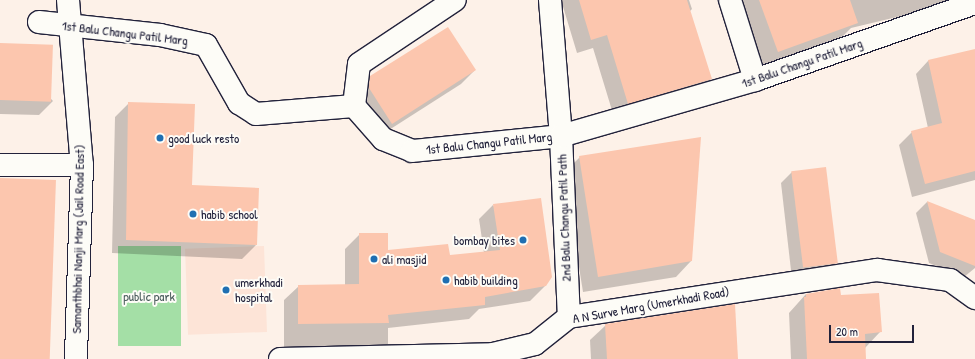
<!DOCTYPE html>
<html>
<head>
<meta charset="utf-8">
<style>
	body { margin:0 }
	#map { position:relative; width:975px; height:359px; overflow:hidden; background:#fdf1e8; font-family:"Patrick Hand",sans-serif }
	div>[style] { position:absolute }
	.built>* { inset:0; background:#fde4d7; transform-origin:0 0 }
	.green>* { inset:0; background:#a4dfa6; transform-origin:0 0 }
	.shadow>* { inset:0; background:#0003 }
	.building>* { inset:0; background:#fcc6ae; transform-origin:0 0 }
	.roads { filter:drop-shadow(1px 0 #22223b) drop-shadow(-1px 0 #22223b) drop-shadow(0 1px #22223b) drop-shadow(0 -1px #22223b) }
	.minor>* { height:22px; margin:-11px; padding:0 11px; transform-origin:11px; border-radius:11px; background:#fdfcf7 }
	.tertiary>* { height:22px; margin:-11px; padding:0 11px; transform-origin:11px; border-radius:11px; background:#fdfcf7 }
	.dots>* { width:11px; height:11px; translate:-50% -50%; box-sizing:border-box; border:2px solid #fdfcf7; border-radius:50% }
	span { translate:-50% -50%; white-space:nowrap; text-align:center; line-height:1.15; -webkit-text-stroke:4px #fdfcf7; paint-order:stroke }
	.street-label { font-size:13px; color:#22223b }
	.poi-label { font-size:13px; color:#22223b }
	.left { translate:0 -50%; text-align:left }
	.right { translate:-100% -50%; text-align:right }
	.park-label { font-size:13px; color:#495b5b }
	.scale { position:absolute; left:829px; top:325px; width:85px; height:18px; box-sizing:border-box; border:2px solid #22223b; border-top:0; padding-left:5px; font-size:12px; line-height:14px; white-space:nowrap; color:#22223b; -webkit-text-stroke:3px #fdfcf7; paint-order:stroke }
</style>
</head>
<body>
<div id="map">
	<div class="built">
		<div style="left:264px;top:246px;width:86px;height:79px;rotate:88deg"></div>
	</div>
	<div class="green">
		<div style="left:118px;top:246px;width:63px;height:100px"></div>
	</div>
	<div class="shadow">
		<div style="clip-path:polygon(561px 0,689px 0,692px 9px,689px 12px,711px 79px,697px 93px,614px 117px,593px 48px,577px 53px)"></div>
		<div style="clip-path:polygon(740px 0,968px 0,851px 28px,843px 36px,764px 66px)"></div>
		<div style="clip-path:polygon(0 44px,53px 101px,39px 115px,0 114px)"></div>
		<div style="clip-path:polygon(975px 50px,975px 180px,912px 197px,899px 145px,912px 132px,928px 128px,916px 74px,928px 61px)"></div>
		<div style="clip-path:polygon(475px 70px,461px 84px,378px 137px,357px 91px,371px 77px)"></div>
		<div style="clip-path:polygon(129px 103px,191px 186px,256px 245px,242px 259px,112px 253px,115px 117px)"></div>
		<div style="clip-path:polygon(580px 157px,691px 261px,676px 277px,583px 292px,564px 173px)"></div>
		<div style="clip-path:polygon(792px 172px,836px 263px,825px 274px,792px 279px,781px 183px)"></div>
		<div style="clip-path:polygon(927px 202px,975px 221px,975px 268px,964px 277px,929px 263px,916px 213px)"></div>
		<div style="clip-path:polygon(493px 205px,545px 286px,530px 301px,479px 309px,469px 319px,388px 328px,388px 344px,373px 358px,284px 359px,284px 300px,299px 286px,345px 285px,345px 249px,360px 234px,387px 251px,449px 257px,484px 253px,479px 219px)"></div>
		<div style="clip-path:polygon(806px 294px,840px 296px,880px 332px,865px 348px,865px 359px,791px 359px,789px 313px)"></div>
		<div style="clip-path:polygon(606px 325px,737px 359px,591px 359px,590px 340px)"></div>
	</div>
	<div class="building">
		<div style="clip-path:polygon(579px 0,687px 0,712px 79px,628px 104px,607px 35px,591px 40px)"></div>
		<div style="clip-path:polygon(759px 0,850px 0,858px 23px,778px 52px)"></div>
		<div style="clip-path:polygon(448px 27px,476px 70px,392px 124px,369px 88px,370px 76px)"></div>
		<div style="left:0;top:43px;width:53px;height:57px;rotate:2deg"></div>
		<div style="clip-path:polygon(975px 49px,975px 171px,925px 184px,911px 131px,942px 123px,928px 60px)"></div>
		<div style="clip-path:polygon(128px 102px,195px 104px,192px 185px,259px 188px,257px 245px,126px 240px)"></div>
		<div style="clip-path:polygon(701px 137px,692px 261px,598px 277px,579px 156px)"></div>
		<div style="left:826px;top:167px;width:97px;height:35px;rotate:83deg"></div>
		<div style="left:0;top:178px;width:56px;height:181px;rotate:2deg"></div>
		<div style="clip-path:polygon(541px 198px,552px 277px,546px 286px,485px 297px,485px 305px,388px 315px,389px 323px,298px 324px,298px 285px,359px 284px,359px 233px,388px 233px,388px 250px,448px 244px,450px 255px,500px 250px,493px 204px)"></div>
		<div style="clip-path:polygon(927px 201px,975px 220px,975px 266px,940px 252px)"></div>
		<div style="clip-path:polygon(840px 288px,841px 295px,879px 293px,882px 332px,865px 334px,866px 359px,807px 359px,804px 297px,806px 297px,806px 294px)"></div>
		<div style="clip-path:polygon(735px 304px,738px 359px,607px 359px,605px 324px)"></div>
	</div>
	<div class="roads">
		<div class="minor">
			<div style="left:550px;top:0;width:136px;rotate:85.4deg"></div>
			<div style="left:561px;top:136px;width:181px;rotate:87.5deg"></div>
			<div style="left:730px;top:0;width:84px;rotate:72.6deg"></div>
			<div style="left:39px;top:22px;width:122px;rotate:6.1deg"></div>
			<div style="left:160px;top:35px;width:47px;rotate:12.3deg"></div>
			<div style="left:206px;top:45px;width:67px;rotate:60.4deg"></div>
			<div style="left:239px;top:103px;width:20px;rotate:33deg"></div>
			<div style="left:256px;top:114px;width:98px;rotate:-4.7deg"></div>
			<div style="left:354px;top:106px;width:44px;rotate:48.7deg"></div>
			<div style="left:383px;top:139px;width:31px;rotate:22deg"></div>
			<div style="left:412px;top:151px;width:150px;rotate:-5.7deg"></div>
			<div style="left:561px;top:136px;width:202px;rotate:-16.1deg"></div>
			<div style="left:755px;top:80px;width:233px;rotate:-19.3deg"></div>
			<div style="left:354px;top:106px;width:42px;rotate:-83.2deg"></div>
			<div style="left:359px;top:64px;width:115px;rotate:-33.7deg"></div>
			<div style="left:0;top:165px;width:82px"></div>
			<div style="left:280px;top:359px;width:213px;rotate:-1.3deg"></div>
			<div style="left:493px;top:354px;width:43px;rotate:-13.4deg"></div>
			<div style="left:535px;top:344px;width:43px;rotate:-38.5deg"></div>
			<div style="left:569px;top:317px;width:312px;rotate:-8.7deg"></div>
			<div style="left:877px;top:270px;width:74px;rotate:7.8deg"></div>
			<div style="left:950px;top:280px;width:31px;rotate:36deg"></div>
		</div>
		<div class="tertiary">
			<div style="left:68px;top:0;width:166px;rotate:85.2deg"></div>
			<div style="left:82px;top:165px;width:194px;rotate:91.8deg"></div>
		</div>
	</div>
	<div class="dots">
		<div style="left:160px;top:138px;background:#1f6fb2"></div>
		<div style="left:193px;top:214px;background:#1f6fb2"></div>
		<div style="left:523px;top:240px;background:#1f6fb2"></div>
		<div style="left:374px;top:259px;background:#1f6fb2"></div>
		<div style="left:446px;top:280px;background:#1f6fb2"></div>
		<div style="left:226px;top:290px;background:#1f6fb2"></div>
	</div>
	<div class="street-label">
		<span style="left:125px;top:33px;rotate:7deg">1st Balu Changu Patil Marg</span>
		<span style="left:802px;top:63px;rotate:-19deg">1st Balu Changu Patil Marg</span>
		<span style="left:489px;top:143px;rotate:-6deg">1st Balu Changu Patil Marg</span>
		<span style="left:564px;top:218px;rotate:-92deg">2nd Balu Changu Patil Path</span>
		<span style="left:78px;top:239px;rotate:-89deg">Samanthbhai Nanji Marg (Jail Road East)</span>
		<span style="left:651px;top:305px;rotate:-10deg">A N Surve Marg (Umerkhadi Road)</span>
	</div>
	<div class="poi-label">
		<span class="left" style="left:168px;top:138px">good luck resto</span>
		<span class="left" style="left:201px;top:214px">habib school</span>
		<span class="right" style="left:515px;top:240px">bombay bites</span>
		<span class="left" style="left:382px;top:259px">ali masjid</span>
		<span class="left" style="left:454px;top:280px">habib building</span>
		<span class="left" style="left:235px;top:290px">umerkhadi<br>hospital</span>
	</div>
	<div class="park-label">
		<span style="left:149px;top:296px">public park</span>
	</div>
	<div class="scale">20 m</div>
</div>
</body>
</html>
